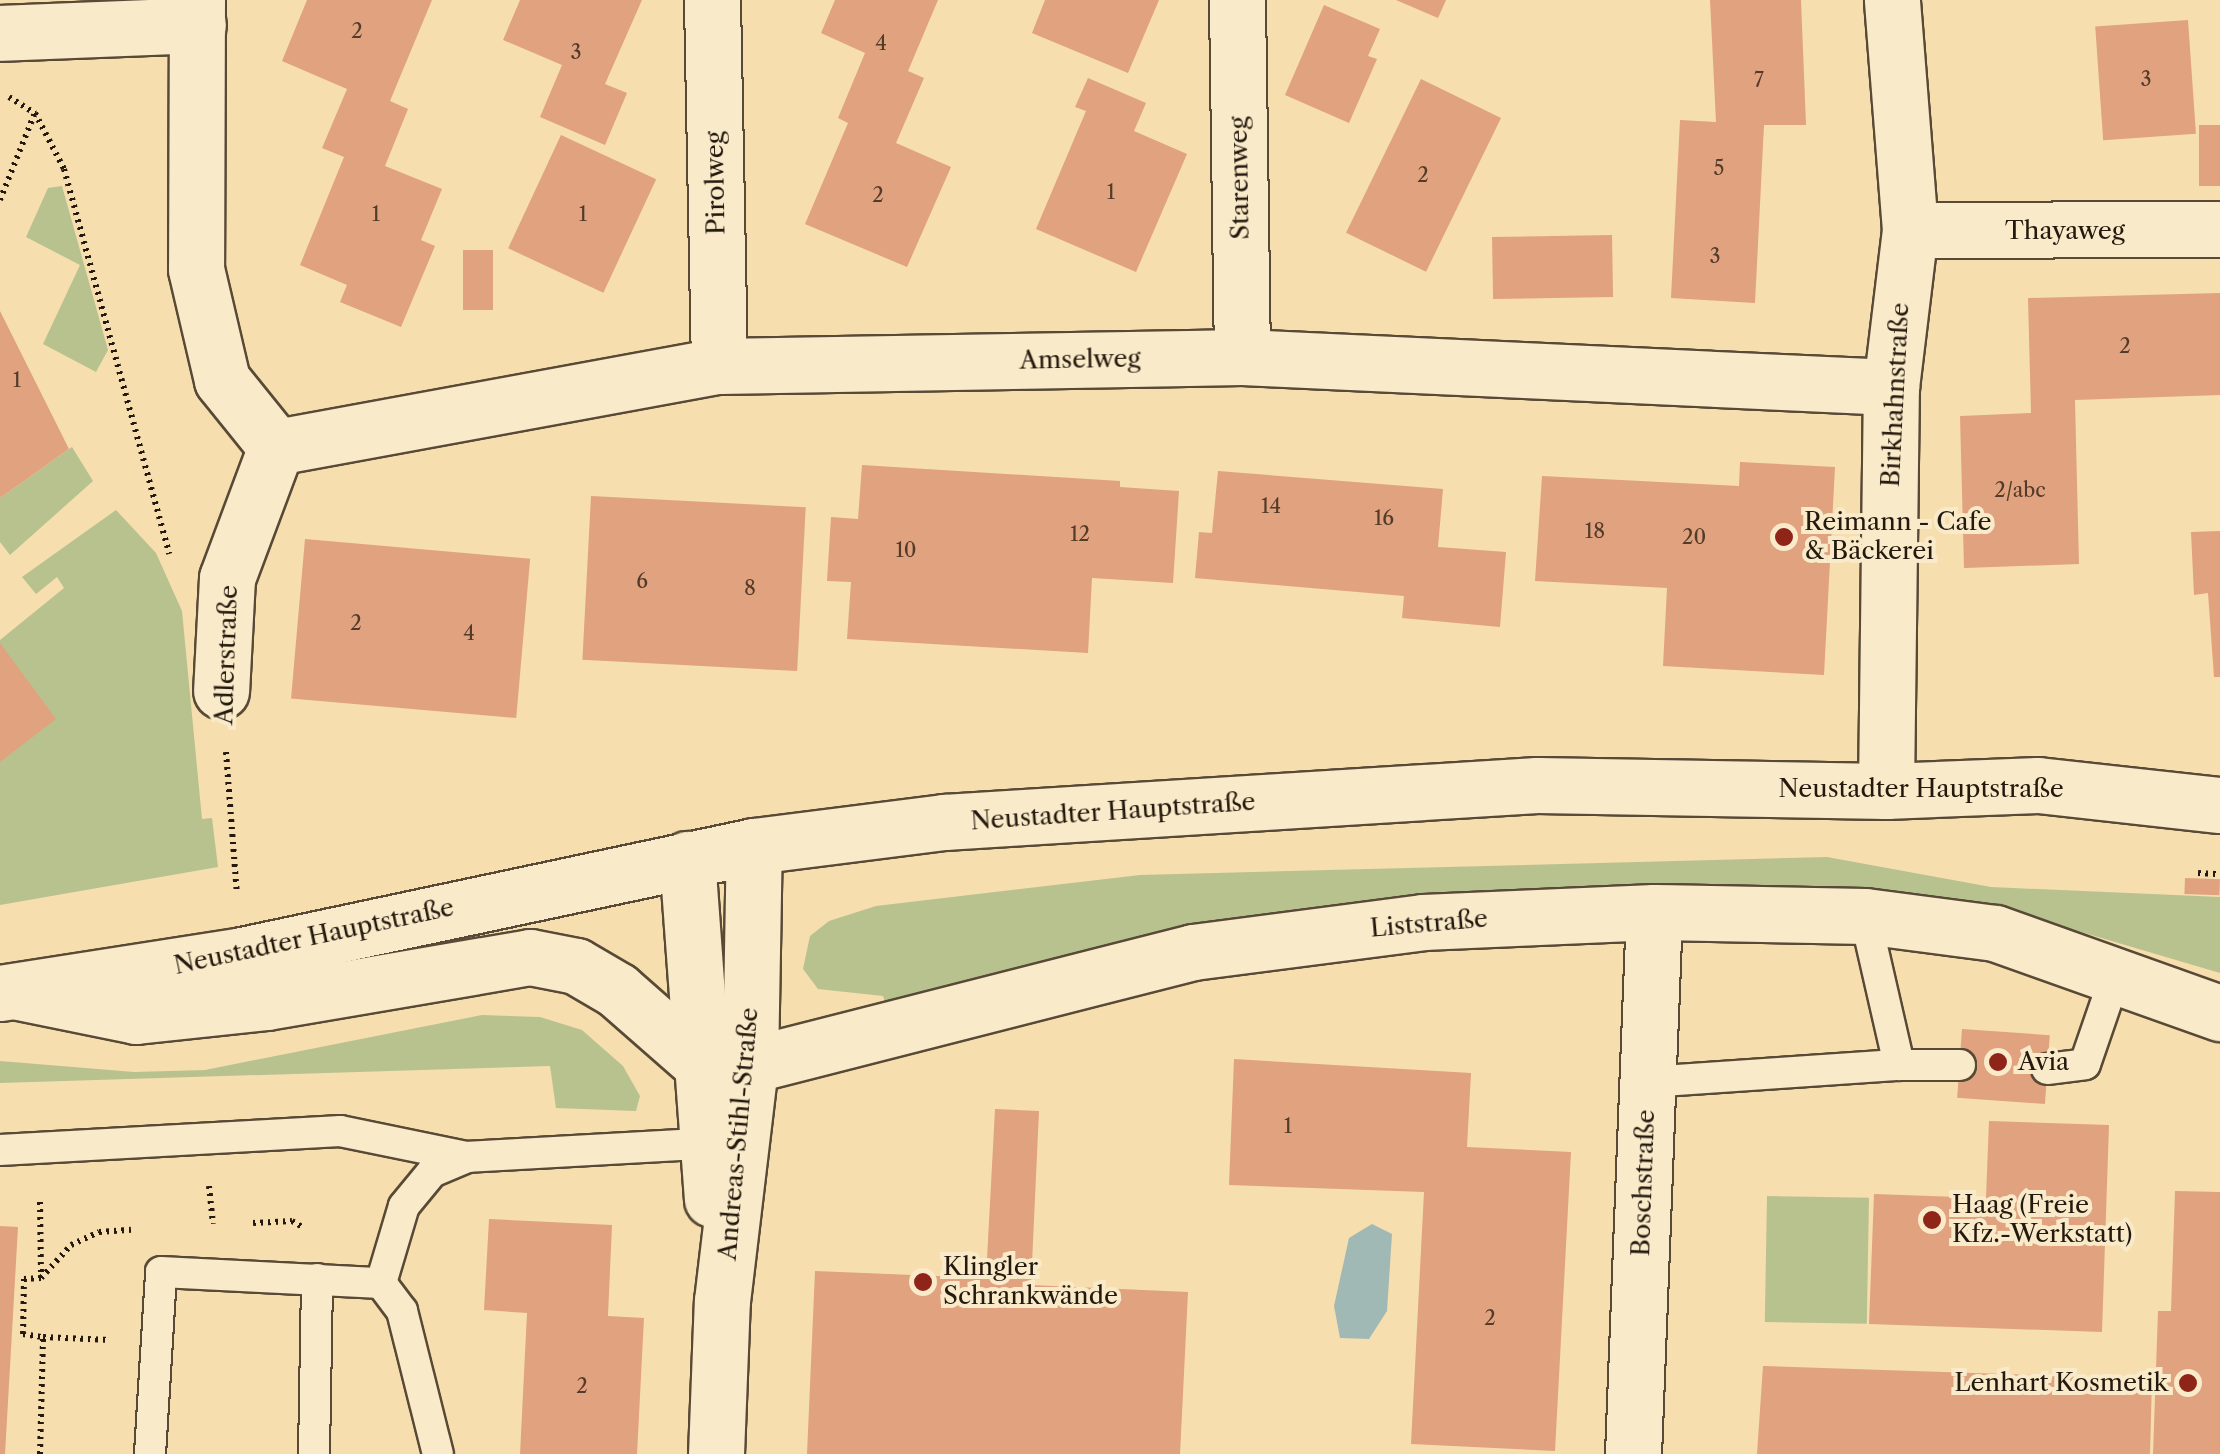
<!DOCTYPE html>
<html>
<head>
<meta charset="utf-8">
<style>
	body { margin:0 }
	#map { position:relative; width:2220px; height:1454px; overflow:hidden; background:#f6deae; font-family:"Libre Caslon Text",serif }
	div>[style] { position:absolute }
	.green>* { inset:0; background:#b8c28e; transform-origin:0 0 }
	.water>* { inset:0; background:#a1b9b5 }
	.building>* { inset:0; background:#e0a27f; transform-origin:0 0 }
	.path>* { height:6px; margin-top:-3px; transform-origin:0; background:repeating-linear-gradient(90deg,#24190e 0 2.5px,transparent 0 7.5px) }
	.roads { filter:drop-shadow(2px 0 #584a36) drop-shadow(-2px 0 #584a36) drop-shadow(0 2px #584a36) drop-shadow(0 -2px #584a36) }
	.lane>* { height:30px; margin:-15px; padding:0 15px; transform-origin:15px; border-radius:15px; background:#f9eaca }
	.street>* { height:55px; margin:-27.5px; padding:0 27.5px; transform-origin:27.5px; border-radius:27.5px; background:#f9eaca }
	.secondary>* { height:55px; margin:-27.5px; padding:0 27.5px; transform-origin:27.5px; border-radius:27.5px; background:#f9eaca }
	.dots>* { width:28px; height:28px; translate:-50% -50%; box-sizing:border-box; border:5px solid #f9eaca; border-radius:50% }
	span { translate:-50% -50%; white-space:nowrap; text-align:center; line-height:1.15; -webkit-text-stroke:8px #f9eaca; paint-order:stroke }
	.number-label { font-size:20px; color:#533b2a }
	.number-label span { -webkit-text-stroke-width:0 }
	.street-label { font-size:25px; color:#24190e }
	.poi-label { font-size:25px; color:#24190e }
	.left { translate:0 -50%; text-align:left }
	.right { translate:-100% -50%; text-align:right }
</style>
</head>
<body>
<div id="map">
	<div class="green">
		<div style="clip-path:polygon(62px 186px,108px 350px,96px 372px,43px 344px,80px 265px,26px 237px,48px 188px)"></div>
		<div style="clip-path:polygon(72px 447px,93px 481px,10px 555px,0 542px,0 498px)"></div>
		<div style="clip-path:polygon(116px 510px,156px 553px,182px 611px,202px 819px,212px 818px,218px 867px,0 905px,0 640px,64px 588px,57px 577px,36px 594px,22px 577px)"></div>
		<div style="clip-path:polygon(1827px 857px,1991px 887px,2220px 897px,2220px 973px,2027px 916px,1900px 895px,887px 1008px,883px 996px,818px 989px,803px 969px,810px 936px,829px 921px,876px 906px,1140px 875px)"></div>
		<div style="clip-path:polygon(482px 1015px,540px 1017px,582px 1030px,623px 1066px,640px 1096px,636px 1111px,556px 1108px,550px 1066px,0 1083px,0 1061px,134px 1072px,205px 1070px)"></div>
		<div style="left:1767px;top:1196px;width:102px;height:126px;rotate:1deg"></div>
	</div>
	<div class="water">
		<div style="clip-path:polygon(1372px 1224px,1392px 1234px,1387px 1311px,1369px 1339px,1340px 1338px,1334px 1306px,1349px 1238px)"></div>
	</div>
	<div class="building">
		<div style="clip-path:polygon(307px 0,432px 0,390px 101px,408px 109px,385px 166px,442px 189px,421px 240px,435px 246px,401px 327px,340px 302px,347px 285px,300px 265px,344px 157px,322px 148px,347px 89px,282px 61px)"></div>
		<div style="clip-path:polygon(520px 0,642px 0,605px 84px,627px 93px,605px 145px,540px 117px,562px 65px,503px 40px)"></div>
		<div style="clip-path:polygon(835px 0,938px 0,908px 71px,924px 78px,896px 143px,951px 167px,907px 267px,805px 224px,848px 123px,838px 118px,865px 53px,821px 33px)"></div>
		<div style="clip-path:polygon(1045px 0,1159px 0,1128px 73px,1032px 33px)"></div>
		<div style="clip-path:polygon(1396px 0,1446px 0,1438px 18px)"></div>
		<div style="clip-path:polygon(1710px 0,1801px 0,1806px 125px,1764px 125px,1755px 303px,1671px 298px,1680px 120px,1716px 122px)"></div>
		<div style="clip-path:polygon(1324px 5px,1380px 29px,1368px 56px,1377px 59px,1349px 123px,1285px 95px)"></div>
		<div style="left:2188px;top:20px;width:114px;height:93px;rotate:86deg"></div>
		<div style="clip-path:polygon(1088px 78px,1146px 103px,1134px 131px,1187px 154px,1136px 272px,1036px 229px,1086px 111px,1075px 107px)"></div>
		<div style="left:1421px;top:79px;width:89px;height:171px;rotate:26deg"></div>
		<div style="left:2199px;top:125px;width:21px;height:61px"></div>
		<div style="left:561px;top:135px;width:105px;height:125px;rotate:25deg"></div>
		<div style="left:1612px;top:235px;width:62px;height:120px;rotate:89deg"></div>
		<div style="left:463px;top:250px;width:30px;height:60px"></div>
		<div style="clip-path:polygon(2220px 293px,2220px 395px,2075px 400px,2079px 564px,1964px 568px,1960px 416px,2031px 413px,2028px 298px)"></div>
		<div style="clip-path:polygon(0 311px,69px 449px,0 498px)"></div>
		<div style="clip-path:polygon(1740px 462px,1835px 467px,1824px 675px,1663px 666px,1667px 588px,1535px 581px,1542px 476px,1739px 486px)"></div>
		<div style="clip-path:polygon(862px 465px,1120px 481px,1120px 487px,1179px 491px,1173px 583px,1092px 578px,1088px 653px,847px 639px,851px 582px,827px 581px,831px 517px,858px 519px)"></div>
		<div style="clip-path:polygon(1218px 471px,1443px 489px,1438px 547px,1506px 552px,1500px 627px,1402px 618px,1404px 596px,1195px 578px,1199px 532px,1212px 533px)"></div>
		<div style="left:591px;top:496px;width:215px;height:164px;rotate:3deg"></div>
		<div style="clip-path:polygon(2220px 531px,2220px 677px,2214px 677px,2208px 593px,2194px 595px,2191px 532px)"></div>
		<div style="left:305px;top:539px;width:226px;height:160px;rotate:5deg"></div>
		<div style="clip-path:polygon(0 643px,56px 719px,0 762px)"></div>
		<div style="left:2185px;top:878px;width:35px;height:16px;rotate:2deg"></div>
		<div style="left:1962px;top:1029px;width:88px;height:69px;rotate:4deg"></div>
		<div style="clip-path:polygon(1234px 1059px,1471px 1073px,1467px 1147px,1571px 1152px,1555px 1451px,1411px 1444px,1424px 1192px,1229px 1185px)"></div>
		<div style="clip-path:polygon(995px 1109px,1039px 1111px,1031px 1285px,1188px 1292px,1180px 1454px,807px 1454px,815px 1271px,986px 1278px)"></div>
		<div style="clip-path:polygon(1989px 1121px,2109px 1125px,2102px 1332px,1869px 1324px,1874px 1194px,1986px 1198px)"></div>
		<div style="clip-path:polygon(2175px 1191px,2220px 1192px,2220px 1454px,2153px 1454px,2158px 1311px,2171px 1311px)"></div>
		<div style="clip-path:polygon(489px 1219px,612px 1225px,608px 1316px,644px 1318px,637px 1454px,520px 1454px,527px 1313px,484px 1310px)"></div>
		<div style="clip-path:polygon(0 1226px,18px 1227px,5px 1454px,0 1454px)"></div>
		<div style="clip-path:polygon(1763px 1366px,2152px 1379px,2150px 1454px,1757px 1454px)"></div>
	</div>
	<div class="path">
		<div style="left:9px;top:97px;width:31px;rotate:32deg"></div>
		<div style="left:35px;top:113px;width:63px;rotate:62.6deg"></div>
		<div style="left:64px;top:169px;width:399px;rotate:74.7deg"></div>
		<div style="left:0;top:200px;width:92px;rotate:-68.2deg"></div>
		<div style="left:226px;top:752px;width:142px;rotate:85.6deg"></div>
		<div style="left:2198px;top:873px;width:22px;rotate:3deg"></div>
		<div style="left:209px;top:1186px;width:38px;rotate:84deg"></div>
		<div style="left:40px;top:1202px;width:76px;rotate:89.2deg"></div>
		<div style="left:41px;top:1278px;width:17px;rotate:177deg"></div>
		<div style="left:24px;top:1279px;width:55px;rotate:91deg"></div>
		<div style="left:23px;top:1334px;width:20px;rotate:9deg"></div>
		<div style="left:253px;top:1223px;width:39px;rotate:-3deg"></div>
		<div style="left:292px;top:1221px;width:14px;rotate:30deg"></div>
		<div style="left:41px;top:1278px;width:45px;rotate:-47.7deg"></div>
		<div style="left:71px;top:1245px;width:31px;rotate:-25deg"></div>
		<div style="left:99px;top:1232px;width:32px;rotate:-4deg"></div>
		<div style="left:40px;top:1454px;width:117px;rotate:-88.5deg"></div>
		<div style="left:43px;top:1337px;width:67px;rotate:2.6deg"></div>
	</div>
	<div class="roads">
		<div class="lane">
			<div style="left:1865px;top:916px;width:153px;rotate:77.1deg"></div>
			<div style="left:1899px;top:1065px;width:61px"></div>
			<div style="left:2047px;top:1069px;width:38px;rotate:-7deg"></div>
			<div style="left:2085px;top:1064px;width:95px;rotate:-71deg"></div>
			<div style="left:1648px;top:1082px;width:252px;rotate:-3.9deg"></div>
			<div style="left:0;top:1150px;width:341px;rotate:-3.2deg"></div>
			<div style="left:340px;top:1131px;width:130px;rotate:11.6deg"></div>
			<div style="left:381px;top:1283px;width:80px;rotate:-73.4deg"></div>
			<div style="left:404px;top:1206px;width:44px;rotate:-50.5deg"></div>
			<div style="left:432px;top:1172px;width:38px;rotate:-23deg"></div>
			<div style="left:467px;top:1157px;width:252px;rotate:-3.2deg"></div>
			<div style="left:150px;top:1454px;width:182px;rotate:-86.5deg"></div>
			<div style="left:161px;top:1272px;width:220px;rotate:2.9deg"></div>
			<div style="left:381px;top:1283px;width:35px;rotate:53deg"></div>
			<div style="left:402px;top:1311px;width:147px;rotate:75.9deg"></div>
			<div style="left:314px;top:1454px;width:175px;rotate:-89deg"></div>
		</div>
		<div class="street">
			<div style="left:197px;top:0;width:269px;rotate:90.2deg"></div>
			<div style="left:196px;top:269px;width:114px;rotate:76.8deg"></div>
			<div style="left:222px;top:380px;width:86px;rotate:51.1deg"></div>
			<div style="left:276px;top:447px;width:140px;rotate:110.5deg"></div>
			<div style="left:227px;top:578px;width:113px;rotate:93deg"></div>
			<div style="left:712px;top:0;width:366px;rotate:88.9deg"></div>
			<div style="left:1237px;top:0;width:357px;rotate:89.2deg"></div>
			<div style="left:0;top:33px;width:198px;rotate:-2.3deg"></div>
			<div style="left:1910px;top:230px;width:310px;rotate:-0.2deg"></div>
			<div style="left:276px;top:447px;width:450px;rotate:-10.4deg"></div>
			<div style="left:719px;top:366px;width:523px;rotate:-0.99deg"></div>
			<div style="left:1242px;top:357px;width:650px;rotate:2.65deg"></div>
			<div style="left:1886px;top:791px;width:404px;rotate:-89.3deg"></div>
			<div style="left:1891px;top:387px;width:158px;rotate:-83.1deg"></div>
			<div style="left:1910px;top:230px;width:231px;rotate:-94.5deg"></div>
			<div style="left:687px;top:859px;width:341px;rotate:85.8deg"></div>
			<div style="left:19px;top:992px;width:119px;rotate:11.6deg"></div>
			<div style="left:136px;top:1016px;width:132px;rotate:-6.1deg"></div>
			<div style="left:267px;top:1002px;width:267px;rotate:-9.7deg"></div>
			<div style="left:530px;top:957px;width:47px;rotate:11.1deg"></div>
			<div style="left:576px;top:966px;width:48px;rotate:30.3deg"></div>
			<div style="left:617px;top:990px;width:109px;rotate:41.3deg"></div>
			<div style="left:699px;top:1062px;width:51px;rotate:3.4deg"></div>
			<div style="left:750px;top:1065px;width:457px;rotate:-14.3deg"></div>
			<div style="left:1193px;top:952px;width:232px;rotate:-7.4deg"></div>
			<div style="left:1423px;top:922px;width:231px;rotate:-2.5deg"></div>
			<div style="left:1654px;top:912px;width:211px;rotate:1.1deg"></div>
			<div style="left:1865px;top:916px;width:131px;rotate:7.5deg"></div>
			<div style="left:1995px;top:933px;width:239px;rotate:19.6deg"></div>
			<div style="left:716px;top:1454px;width:153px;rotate:-87.8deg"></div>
			<div style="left:722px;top:1301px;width:238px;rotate:-83.2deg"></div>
			<div style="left:750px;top:1065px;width:219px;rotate:-89deg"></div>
			<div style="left:1633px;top:1454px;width:542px;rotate:-87.78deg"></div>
		</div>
		<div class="secondary">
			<div style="left:0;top:993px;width:245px;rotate:-8.9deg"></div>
			<div style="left:242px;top:955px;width:523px;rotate:-12.02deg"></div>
			<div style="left:754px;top:846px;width:192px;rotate:-7.2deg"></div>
			<div style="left:944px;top:822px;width:594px;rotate:-3.57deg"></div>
			<div style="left:1537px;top:785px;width:349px;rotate:1deg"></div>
			<div style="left:1886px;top:791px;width:152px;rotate:-2.3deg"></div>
			<div style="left:2038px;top:785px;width:183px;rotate:6.3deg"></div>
		</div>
	</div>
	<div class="dots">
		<div style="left:1784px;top:537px;background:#8f2418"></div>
		<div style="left:1998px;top:1062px;background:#8f2418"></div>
		<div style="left:1932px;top:1220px;background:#8f2418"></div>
		<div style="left:923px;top:1282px;background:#8f2418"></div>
		<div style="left:2188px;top:1383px;background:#8f2418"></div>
	</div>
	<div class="number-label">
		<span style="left:357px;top:31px">2</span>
		<span style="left:881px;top:43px">4</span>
		<span style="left:576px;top:52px">3</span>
		<span style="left:2146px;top:79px">3</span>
		<span style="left:1759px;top:80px">7</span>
		<span style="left:1719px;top:168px">5</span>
		<span style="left:1423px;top:175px">2</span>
		<span style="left:1111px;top:192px">1</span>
		<span style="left:878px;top:195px">2</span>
		<span style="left:376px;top:214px">1</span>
		<span style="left:583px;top:214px">1</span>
		<span style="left:1715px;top:256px">3</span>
		<span style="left:2125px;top:346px">2</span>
		<span style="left:17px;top:380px">1</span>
		<span style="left:2020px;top:490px">2/abc</span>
		<span style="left:1271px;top:506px">14</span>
		<span style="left:1384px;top:518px">16</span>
		<span style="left:1595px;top:531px">18</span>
		<span style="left:1080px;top:534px">12</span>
		<span style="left:1694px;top:537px">20</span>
		<span style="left:906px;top:550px">10</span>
		<span style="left:642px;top:581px">6</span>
		<span style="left:750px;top:588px">8</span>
		<span style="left:356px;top:623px">2</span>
		<span style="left:469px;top:633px">4</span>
		<span style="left:1288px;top:1126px">1</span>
		<span style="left:1490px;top:1318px">2</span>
		<span style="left:582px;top:1386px">2</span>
	</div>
	<div class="street-label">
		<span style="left:1240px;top:178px;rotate:-91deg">Starenweg</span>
		<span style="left:716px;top:183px;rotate:-91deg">Pirolweg</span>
		<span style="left:2065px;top:231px">Thayaweg</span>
		<span style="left:1080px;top:360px;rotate:-1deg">Amselweg</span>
		<span style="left:1896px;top:395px;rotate:-87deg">Birkhahnstraße</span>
		<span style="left:227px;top:655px;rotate:-88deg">Adlerstraße</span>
		<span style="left:1921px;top:789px">Neustadter Hauptstraße</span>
		<span style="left:1113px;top:812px;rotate:-4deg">Neustadter Hauptstraße</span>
		<span style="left:1429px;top:924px;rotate:-5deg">Liststraße</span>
		<span style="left:314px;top:937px;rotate:-12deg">Neustadter Hauptstraße</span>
		<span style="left:739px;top:1134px;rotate:-85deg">Andreas-Stihl-Straße</span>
		<span style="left:1644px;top:1183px;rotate:-88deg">Boschstraße</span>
	</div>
	<div class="poi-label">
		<span class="left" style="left:1804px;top:537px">Reimann - Cafe<br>&amp; Bäckerei</span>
		<span class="left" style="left:2018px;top:1062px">Avia</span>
		<span class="left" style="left:1952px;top:1220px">Haag (Freie<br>Kfz.-Werkstatt)</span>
		<span class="left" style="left:943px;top:1282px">Klingler<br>Schrankwände</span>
		<span class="right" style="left:2168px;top:1383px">Lenhart Kosmetik</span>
	</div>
</div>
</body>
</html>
